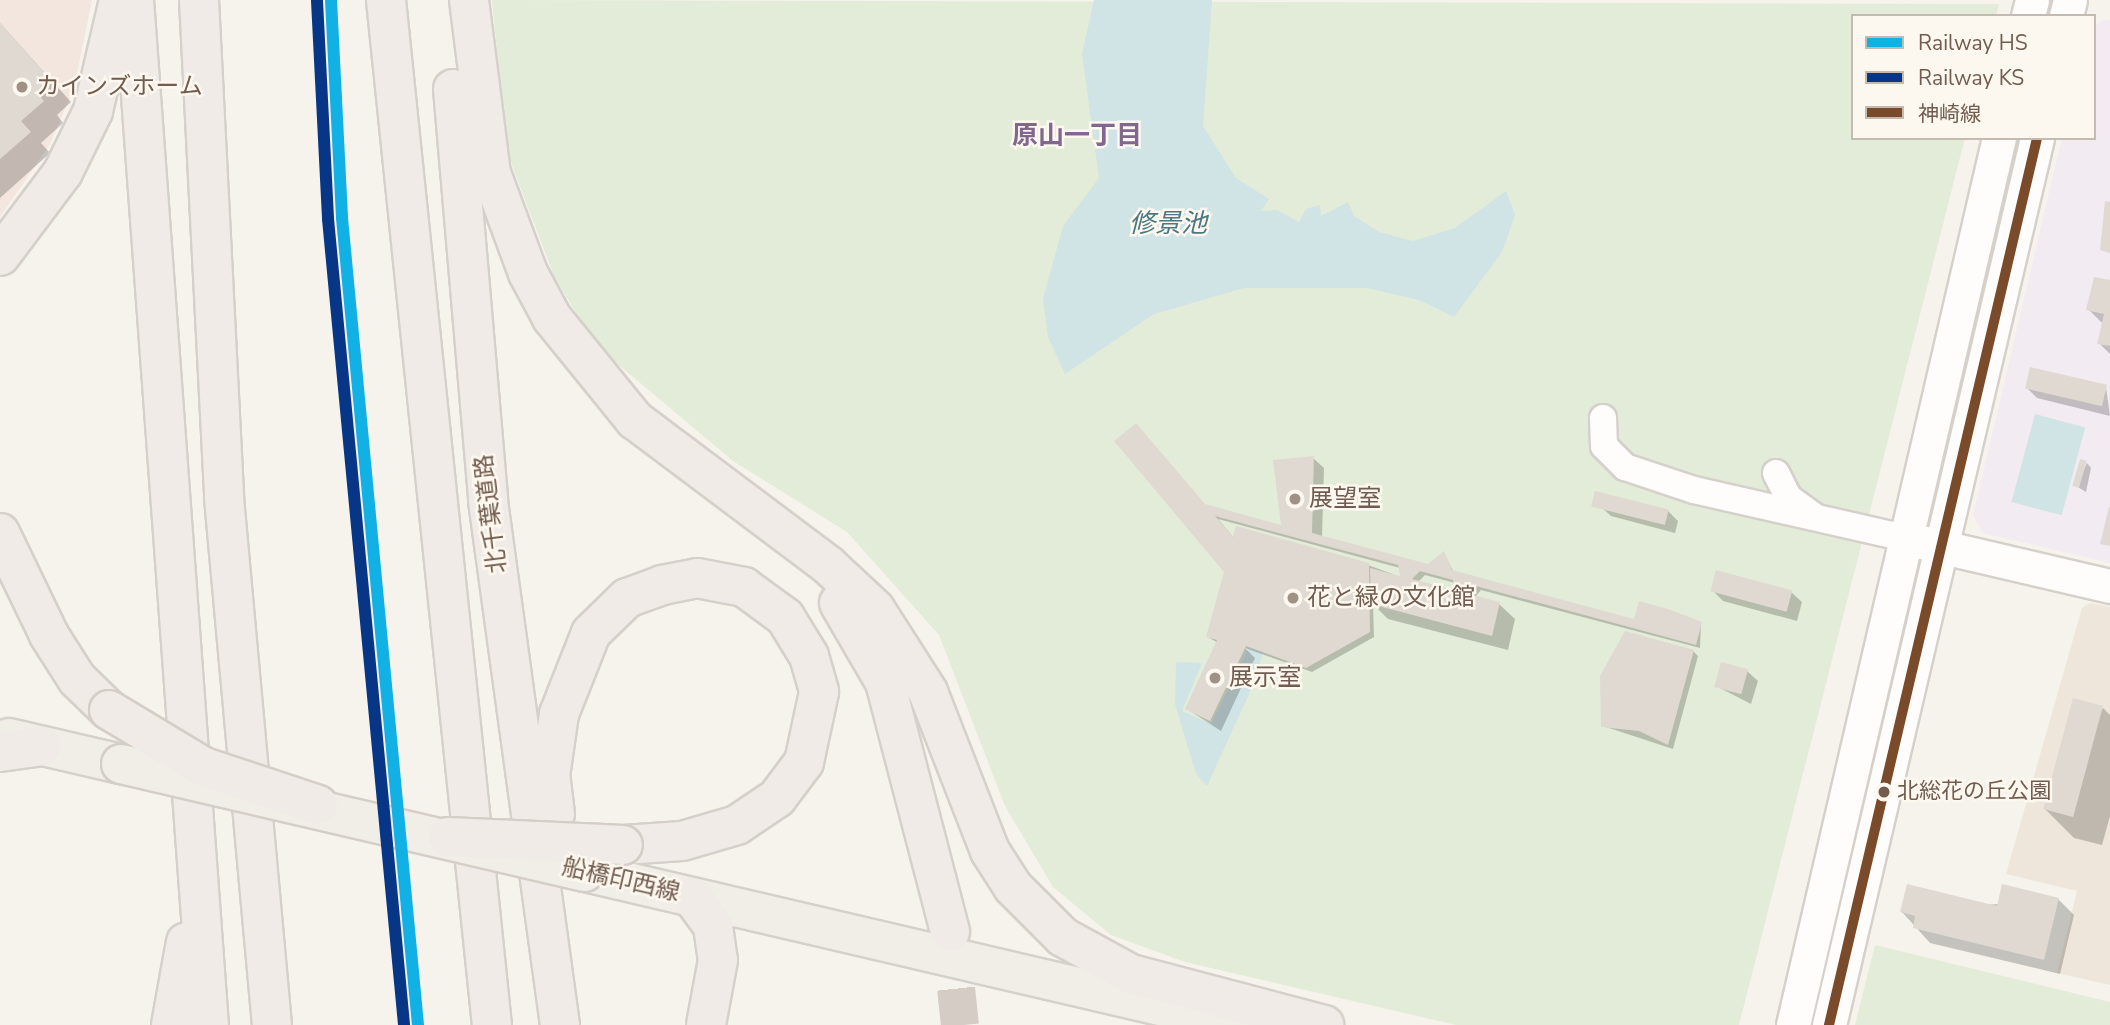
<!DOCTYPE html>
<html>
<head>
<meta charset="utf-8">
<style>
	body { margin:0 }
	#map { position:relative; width:2110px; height:1025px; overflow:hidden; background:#f6f3ec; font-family:"Nunito Sans","Noto Sans JP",sans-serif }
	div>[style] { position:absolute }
	.residential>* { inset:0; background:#eee6db }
	.commercial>* { inset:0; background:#f3e6de }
	.education>* { inset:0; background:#f3ebf2 }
	.green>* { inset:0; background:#e3ecd8 }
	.water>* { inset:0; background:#d0e3e5; transform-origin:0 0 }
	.shadow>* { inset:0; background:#0003 }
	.building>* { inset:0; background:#dfd9d2; transform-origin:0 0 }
	.trunk-tunnel>* { height:38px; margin-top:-19px; transform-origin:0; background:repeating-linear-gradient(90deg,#d5cdc5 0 38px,transparent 0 57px) }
	.roads { filter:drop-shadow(2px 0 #d5d0ca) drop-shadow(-2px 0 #d5d0ca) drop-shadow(0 2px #d5d0ca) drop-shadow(0 -2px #d5d0ca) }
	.minor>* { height:26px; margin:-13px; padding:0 13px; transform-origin:13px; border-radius:13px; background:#fefdfc }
	.tertiary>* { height:33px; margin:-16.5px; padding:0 16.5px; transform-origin:16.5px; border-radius:16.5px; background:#fefdfc }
	.primary>* { height:38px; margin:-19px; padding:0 19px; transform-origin:19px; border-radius:19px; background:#f1ede7 }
	.trunk>* { height:38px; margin:-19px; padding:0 19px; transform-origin:19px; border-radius:19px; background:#f0ebe6 }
	.bridges { filter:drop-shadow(2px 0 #d5cec7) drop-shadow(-2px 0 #d5cec7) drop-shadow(0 2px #d5cec7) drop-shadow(0 -2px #d5cec7) }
	.primary-bridge>* { height:38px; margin:-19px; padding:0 19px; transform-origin:19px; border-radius:19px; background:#f1ede7 }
	.trunk-bridge>* { height:38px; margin:-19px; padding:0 19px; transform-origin:19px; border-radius:19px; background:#f0ebe6 }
	.bus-1>* { height:10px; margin:-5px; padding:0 5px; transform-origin:5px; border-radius:5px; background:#7a4b2a }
	.rail-1>* { height:12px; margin:-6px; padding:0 6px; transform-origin:6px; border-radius:6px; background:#11b0e5 }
	.rail-2>* { height:12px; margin:-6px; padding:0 6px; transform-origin:6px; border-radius:6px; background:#073686 }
	.dots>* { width:19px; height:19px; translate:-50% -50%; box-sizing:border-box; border:4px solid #fdf8ef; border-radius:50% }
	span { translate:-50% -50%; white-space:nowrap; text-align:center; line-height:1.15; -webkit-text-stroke:5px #fdf8ef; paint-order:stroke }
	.bus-label { font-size:22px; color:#725c4f }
	.left { translate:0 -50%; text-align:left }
	.poi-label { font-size:24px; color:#725c4f }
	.street-label { font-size:24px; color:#725c4f }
	.neighbourhood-label { font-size:26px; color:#81668e; font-weight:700 }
	.water-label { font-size:26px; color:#4b7983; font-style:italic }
	.legend { position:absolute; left:1851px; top:14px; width:245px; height:126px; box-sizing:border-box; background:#fdf8ef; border:2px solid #c5baaf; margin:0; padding:9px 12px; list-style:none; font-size:21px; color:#725c4f }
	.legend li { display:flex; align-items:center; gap:14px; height:35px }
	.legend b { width:35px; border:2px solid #c5baaf }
</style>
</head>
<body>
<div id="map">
	<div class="residential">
		<div style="clip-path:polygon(2090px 603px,2110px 607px,2110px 985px,2057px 973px,2077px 891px,2006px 874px,2082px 608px)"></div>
	</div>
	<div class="commercial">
		<div style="clip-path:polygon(0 0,92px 0,74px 88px,50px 144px,0 217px)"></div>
	</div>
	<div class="education">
		<div style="clip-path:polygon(2104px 19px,2110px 20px,2110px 563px,1983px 533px,1973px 515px,2062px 138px,2094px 138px,2094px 26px)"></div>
	</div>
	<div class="green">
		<div style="clip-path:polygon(492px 0,1999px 4px,1996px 16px,1853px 16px,1853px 138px,1965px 138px,1739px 1025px,1456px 1025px,1185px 962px,1111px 935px,1053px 887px,1005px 806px,939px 635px,847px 532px,733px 461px,595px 345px,554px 276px,507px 152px)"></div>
		<div style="clip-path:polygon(1875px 945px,2110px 1002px,2110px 1025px,1855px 1025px)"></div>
	</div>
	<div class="water">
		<div style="clip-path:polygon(1094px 0,1212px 0,1203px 126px,1236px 178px,1269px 199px,1261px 211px,1277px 210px,1299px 222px,1306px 209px,1320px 205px,1321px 216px,1348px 202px,1354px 216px,1379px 232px,1413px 241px,1455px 228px,1506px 191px,1515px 215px,1502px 252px,1454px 317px,1419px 300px,1367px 288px,1244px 288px,1154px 314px,1065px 374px,1048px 337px,1043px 299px,1063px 226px,1099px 178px,1082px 54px)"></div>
		<div style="left:2035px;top:414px;width:52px;height:91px;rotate:15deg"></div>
		<div style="clip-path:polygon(1248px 648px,1263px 652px,1255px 681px,1207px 786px,1196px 774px,1175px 704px,1176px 662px,1202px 663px,1182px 711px,1211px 724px)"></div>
	</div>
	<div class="shadow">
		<div style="clip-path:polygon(0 23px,71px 102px,57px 115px,63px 123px,41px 143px,50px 153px,0 198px)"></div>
		<div style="clip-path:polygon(2110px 282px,2110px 354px,2099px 343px,2104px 325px,2088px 309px)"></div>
		<div style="clip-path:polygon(2106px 387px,2110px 416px,2037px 398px,2027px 388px)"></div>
		<div style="clip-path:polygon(evenodd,1136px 426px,1207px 507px,1288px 528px,1313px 458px,1324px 468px,1322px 537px,1428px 566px,1444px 553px,1454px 573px,1635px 622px,1701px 623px,1700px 648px,1481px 590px,1475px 597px,1499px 604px,1515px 619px,1508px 650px,1388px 619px,1373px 604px,1374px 637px,1312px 672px,1245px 648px,1255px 658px,1221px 731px,1187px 709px,1218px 643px,1208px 637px,1226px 571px,1136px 426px,1218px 519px,1400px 568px,1406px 579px,1368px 565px,1234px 538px,1218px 519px,1136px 426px,1425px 575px,1455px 583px,1461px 593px,1418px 582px,1425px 575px)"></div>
		<div style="clip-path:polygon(2087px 463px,2091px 468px,2086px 492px,2076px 486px)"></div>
		<div style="clip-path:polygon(1600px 506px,1668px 511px,1678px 521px,1675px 533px,1611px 516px)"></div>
		<div style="clip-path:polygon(1713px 591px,1791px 592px,1802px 602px,1797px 621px,1723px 601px)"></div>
		<div style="clip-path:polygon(1693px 651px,1698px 656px,1673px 749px,1603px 726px)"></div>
		<div style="clip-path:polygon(1747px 671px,1758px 681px,1751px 704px,1716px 686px)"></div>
		<div style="clip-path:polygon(2103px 708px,2110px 715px,2110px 816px,2102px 845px,2074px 838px,2045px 809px)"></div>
		<div style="clip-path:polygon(2058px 899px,2074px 915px,2060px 974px,1930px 943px,1902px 912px)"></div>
	</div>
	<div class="building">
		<div style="clip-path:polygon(0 23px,51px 80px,37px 93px,44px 101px,21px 121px,31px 132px,0 159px)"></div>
		<div style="clip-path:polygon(2105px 201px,2110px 202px,2110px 253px,2100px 250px)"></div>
		<div style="clip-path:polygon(2094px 277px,2110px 280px,2110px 346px,2097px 344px,2104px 314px,2086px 310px)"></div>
		<div style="left:2030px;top:367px;width:79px;height:22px;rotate:13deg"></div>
		<div style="clip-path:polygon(evenodd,1136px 423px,1205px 504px,1281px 525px,1273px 460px,1314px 456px,1312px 533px,1428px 564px,1444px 551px,1452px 570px,1634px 619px,1639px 601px,1668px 609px,1702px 622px,1696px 645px,1476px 586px,1469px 594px,1500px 602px,1492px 636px,1371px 604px,1370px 568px,1400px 576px,1398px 565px,1215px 516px,1233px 537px,1236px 526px,1369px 563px,1370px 632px,1306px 668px,1246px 646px,1210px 721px,1185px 709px,1217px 640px,1206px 637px,1224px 572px,1114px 441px,1136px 423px,1420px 571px,1453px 580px,1454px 590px,1412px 579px,1420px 571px)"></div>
		<div style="left:2080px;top:459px;width:7px;height:28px;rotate:16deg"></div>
		<div style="left:1595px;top:491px;width:76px;height:16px;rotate:14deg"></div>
		<div style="clip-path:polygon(2109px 507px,2110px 507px,2110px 546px,2100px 544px)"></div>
		<div style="left:1716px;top:570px;width:79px;height:22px;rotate:15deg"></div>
		<div style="clip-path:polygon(1625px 631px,1694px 650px,1668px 745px,1639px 731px,1601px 727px,1600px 676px)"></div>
		<div style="left:1721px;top:662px;width:28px;height:26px;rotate:15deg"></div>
		<div style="left:2073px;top:698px;width:31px;height:115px;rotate:15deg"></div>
		<div style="clip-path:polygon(1907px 884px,1997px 906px,2002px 884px,2059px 898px,2044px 960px,1913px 928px,1915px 916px,1900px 912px)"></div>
	</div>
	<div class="trunk-tunnel">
		<div style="left:950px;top:932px;width:94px;rotate:83.9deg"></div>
	</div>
	<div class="roads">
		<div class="minor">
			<div style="left:1603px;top:418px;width:28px;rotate:88deg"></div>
			<div style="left:1604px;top:446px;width:30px;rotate:45deg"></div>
			<div style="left:1625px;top:467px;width:73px;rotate:18.4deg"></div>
			<div style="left:1694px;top:490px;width:216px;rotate:12.8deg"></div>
			<div style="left:1776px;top:473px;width:28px;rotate:63deg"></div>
			<div style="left:1789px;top:498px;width:29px;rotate:36deg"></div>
		</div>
		<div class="tertiary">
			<div style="left:2028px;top:16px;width:16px;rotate:-76deg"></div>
			<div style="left:2066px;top:16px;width:16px;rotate:-76deg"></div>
			<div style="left:1921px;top:542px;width:194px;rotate:13.1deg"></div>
			<div style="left:1793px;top:1025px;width:911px;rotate:-76.93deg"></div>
			<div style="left:1829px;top:1025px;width:911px;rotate:-76.8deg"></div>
		</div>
		<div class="primary">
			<div style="left:9px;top:738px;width:115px;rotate:13.1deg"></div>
			<div style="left:585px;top:872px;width:674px;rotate:13.13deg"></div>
		</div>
		<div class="trunk">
			<div style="left:134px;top:0;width:1028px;rotate:85.82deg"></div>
			<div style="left:199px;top:0;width:499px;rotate:87.1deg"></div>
			<div style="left:224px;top:498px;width:529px;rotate:84.8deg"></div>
			<div style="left:386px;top:0;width:1030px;rotate:84.1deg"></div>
			<div style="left:469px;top:0;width:174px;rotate:82.8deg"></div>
			<div style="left:491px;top:173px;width:107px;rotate:69.7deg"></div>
			<div style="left:528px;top:273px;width:51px;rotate:61.9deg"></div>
			<div style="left:552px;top:318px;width:132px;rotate:50.9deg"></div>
			<div style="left:635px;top:420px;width:241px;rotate:36.9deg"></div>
			<div style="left:828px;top:565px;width:64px;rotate:43.1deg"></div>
			<div style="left:875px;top:609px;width:98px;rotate:57.4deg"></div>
			<div style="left:928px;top:692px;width:171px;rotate:68.7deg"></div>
			<div style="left:990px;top:851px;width:43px;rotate:57.4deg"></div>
			<div style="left:1013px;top:887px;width:71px;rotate:45deg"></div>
			<div style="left:1063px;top:937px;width:77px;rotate:28.6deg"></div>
			<div style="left:1131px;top:974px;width:200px;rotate:14.8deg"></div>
			<div style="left:453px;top:89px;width:413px;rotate:85.1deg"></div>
			<div style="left:488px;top:501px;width:529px;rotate:82.18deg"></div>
			<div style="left:0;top:256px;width:105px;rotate:-53.1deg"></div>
			<div style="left:63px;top:172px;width:68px;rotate:-63.8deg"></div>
			<div style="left:93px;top:111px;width:114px;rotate:-76.8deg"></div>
			<div style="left:0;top:533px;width:113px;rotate:64.3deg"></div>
			<div style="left:49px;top:635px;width:52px;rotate:57.5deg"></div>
			<div style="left:77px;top:679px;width:45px;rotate:44.1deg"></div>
			<div style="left:839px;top:603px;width:91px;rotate:59.8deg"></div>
			<div style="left:885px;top:682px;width:258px;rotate:75.4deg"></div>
			<div style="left:0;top:752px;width:42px;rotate:-8.1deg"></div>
			<div style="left:555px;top:814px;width:38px;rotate:-97deg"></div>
			<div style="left:550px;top:776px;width:63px;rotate:-81.7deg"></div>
			<div style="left:559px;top:714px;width:87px;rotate:-68.4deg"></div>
			<div style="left:591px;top:633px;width:50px;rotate:-44.2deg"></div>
			<div style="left:627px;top:598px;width:37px;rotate:-20deg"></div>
			<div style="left:662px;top:585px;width:36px;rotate:-11deg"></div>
			<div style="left:697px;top:578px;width:48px;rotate:10.8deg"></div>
			<div style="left:744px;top:587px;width:51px;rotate:36.2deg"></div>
			<div style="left:785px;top:617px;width:46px;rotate:58.4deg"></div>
			<div style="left:809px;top:656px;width:37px;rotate:74deg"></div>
			<div style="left:819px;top:692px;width:72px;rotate:102.1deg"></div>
			<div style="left:804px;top:762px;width:45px;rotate:126.9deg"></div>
			<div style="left:777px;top:798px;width:48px;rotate:146deg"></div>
			<div style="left:737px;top:825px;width:57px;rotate:163.8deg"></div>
			<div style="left:682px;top:841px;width:59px;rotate:176.1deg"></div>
			<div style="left:692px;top:897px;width:36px;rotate:54deg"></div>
			<div style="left:713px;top:926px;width:34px;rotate:82deg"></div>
			<div style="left:718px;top:960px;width:66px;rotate:100.5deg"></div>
			<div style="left:171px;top:1025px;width:84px;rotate:-79.8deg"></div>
		</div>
	</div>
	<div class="bridges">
		<div class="primary-bridge">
			<div style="left:121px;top:764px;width:476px;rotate:13.1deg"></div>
		</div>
		<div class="trunk-bridge">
			<div style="left:109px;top:710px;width:111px;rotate:31deg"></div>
			<div style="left:204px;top:767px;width:120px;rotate:18.4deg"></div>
			<div style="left:448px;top:837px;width:175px;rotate:2.6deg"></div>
		</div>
	</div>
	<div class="bus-1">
		<div style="left:1829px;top:1025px;width:911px;rotate:-76.8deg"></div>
	</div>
	<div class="rail-1">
		<div style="left:331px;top:0;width:218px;rotate:87.1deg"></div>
		<div style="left:342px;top:218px;width:811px;rotate:84.62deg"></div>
	</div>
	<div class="rail-2">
		<div style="left:317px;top:1px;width:218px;rotate:87.1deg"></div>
		<div style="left:328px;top:219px;width:810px;rotate:84.61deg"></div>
	</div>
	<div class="dots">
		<div style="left:22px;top:87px;background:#a09186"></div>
		<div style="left:1295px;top:499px;background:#a09186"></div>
		<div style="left:1293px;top:598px;background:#a09186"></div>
		<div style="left:1215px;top:678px;background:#a09186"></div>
		<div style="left:1884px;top:792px;background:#725c4f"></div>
	</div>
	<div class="bus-label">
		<span class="left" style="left:1897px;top:792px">北総花の丘公園</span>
	</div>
	<div class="poi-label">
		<span class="left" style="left:36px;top:87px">カインズホーム</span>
		<span class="left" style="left:1309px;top:499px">展望室</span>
		<span class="left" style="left:1307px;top:598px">花と緑の文化館</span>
		<span class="left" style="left:1229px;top:678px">展示室</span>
	</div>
	<div class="street-label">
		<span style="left:491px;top:514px;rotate:-97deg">北千葉道路</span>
		<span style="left:621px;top:880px;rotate:13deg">船橋印西線</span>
	</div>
	<div class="neighbourhood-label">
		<span style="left:1077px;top:136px">原山一丁目</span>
	</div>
	<div class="water-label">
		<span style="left:1168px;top:224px">修景池</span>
	</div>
	<ul class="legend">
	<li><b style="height:9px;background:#11b0e5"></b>Railway HS</li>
	<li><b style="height:9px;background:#073686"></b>Railway KS</li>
	<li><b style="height:9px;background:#7a4b2a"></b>神崎線</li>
	</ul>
</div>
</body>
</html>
